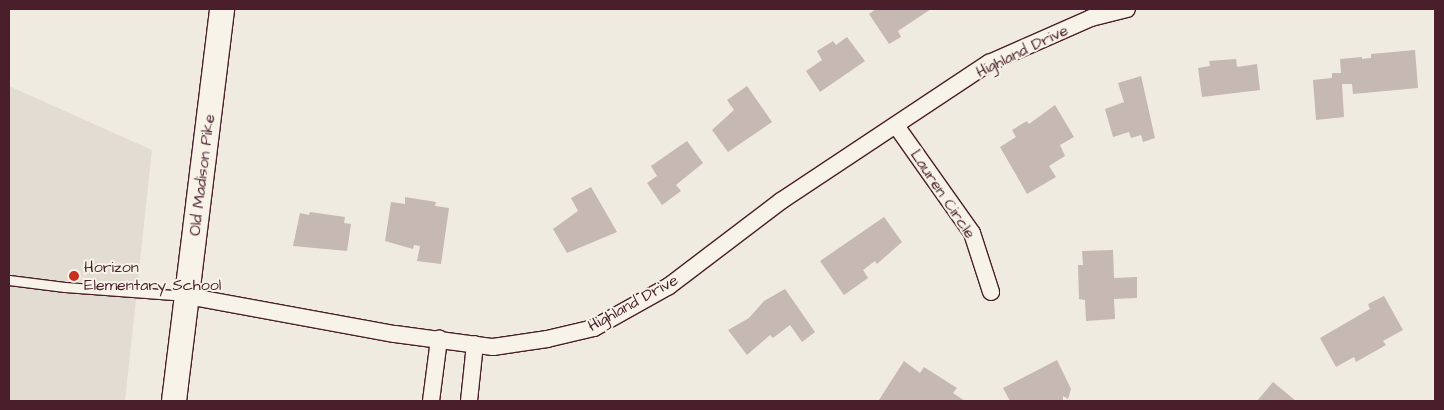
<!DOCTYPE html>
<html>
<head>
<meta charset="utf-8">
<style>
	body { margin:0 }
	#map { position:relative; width:1444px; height:410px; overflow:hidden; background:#f0ebe0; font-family:"Architects Daughter",sans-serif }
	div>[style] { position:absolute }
	.built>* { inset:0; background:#e3dcd2 }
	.building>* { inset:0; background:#c6b8b3 }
	.roads { filter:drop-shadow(1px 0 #4a1f2b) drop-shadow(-1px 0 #4a1f2b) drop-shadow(0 1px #4a1f2b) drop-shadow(0 -1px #4a1f2b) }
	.lane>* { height:9px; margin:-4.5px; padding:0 4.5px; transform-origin:4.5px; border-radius:4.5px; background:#f7f3e8 }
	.street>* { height:16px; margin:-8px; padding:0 8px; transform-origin:8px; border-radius:8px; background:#f7f3e8 }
	.secondary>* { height:24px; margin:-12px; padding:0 12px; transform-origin:12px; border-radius:12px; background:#f7f3e8 }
	.dots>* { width:14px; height:14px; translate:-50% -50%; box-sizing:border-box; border:2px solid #f7f3e8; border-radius:50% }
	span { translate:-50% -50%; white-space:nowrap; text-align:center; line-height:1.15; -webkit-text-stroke:4px #f7f3e8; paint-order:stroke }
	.street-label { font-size:16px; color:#4a1f2b }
	.poi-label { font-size:16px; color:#4a1f2b }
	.left { translate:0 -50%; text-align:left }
	.frame { position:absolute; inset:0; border:10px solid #4a1f2b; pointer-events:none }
</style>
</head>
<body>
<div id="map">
	<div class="built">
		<div style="clip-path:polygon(9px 86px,152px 150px,125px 401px,9px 401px)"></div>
	</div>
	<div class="building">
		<div style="clip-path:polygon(876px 9px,931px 9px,898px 31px,901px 37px,889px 44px,869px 14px)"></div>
		<div style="clip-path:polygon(847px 37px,865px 61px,820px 92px,806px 71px,822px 60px,817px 51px,833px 41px,836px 45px)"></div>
		<div style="clip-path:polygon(1415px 50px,1418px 88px,1353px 94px,1352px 84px,1342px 84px,1344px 117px,1316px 120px,1313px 80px,1332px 78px,1332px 73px,1341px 73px,1340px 59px,1362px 57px,1362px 59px,1371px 58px,1371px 54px)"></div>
		<div style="clip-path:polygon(1236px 59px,1237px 67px,1257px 64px,1260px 90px,1202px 97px,1198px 68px,1210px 66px,1209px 61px)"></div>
		<div style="clip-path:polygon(1141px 76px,1155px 138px,1143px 142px,1141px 135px,1131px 138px,1129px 132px,1113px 137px,1105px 109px,1124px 102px,1118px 83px)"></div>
		<div style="clip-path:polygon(747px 86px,772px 122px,728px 152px,712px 130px,734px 110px,727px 100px)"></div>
		<div style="clip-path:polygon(1055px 105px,1074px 137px,1060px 145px,1065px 156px,1049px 166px,1056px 177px,1027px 194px,1000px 147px,1016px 137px,1012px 130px,1027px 121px,1029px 124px)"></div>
		<div style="clip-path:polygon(687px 141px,703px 163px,676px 185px,681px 191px,662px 205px,647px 183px,657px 176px,651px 166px)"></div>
		<div style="clip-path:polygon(591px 187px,617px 232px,567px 253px,553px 229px,578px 211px,571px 198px)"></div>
		<div style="clip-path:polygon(405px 197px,436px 202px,435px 206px,449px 208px,441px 264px,417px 261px,420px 246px,414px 245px,413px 249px,385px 241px,391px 202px,405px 204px)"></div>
		<div style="clip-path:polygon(310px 212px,345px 217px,344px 223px,351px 224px,347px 251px,293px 246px,300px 213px,309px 215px)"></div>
		<div style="clip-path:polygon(884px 217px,902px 242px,877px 264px,875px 261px,863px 270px,868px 278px,844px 295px,820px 261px)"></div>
		<div style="clip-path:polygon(1113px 250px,1114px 278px,1137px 277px,1137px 298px,1114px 299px,1115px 319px,1086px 321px,1085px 300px,1079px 299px,1078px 265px,1083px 265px,1082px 251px)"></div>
		<div style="clip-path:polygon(785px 289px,815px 332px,802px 342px,790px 325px,773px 338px,770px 335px,747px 355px,728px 330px,749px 318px,764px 301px)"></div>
		<div style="clip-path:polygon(1384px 296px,1403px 330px,1383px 341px,1386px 345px,1356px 362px,1354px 357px,1336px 367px,1320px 338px,1370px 309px,1368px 304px)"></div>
		<div style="clip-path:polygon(1057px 360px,1071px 389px,1068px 399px,1063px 396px,1063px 401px,1010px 401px,1003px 388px)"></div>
		<div style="clip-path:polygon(904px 361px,920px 373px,924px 367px,957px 388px,953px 393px,965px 401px,879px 400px)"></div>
		<div style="clip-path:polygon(1273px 382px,1296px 401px,1257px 401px)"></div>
	</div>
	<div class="roads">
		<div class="lane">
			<div style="left:9px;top:280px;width:56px;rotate:7.1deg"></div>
			<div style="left:65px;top:287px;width:122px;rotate:4.2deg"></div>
		</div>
		<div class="street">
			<div style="left:897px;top:127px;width:130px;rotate:54.7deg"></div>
			<div style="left:972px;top:233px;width:62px;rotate:72.1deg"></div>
			<div style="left:187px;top:296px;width:211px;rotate:10.4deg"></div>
			<div style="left:395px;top:334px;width:99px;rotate:7.6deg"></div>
			<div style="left:493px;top:347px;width:55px;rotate:-8.4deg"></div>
			<div style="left:547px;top:339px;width:48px;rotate:-13.2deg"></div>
			<div style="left:594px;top:328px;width:86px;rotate:-29.2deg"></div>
			<div style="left:669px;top:286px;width:141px;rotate:-37.2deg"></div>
			<div style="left:781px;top:201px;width:250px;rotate:-33.6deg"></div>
			<div style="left:989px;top:63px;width:111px;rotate:-23.8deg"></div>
			<div style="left:1091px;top:18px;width:37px;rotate:-14deg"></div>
			<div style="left:431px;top:401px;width:63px;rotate:-82.6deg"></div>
			<div style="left:469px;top:401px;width:57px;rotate:-84deg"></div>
		</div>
		<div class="secondary">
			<div style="left:174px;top:401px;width:395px;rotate:-83deg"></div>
		</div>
	</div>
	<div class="dots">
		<div style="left:74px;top:276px;background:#c8321e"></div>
	</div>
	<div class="street-label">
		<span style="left:1022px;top:51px;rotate:-26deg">Highland Drive</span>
		<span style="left:202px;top:175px;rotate:-83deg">Old Madison Pike</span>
		<span style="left:943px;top:194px;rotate:56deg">Lauren Circle</span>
		<span style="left:633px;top:303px;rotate:-29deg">Highland Drive</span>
	</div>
	<div class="poi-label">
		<span class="left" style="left:84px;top:276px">Horizon<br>Elementary School</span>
	</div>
	<div class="frame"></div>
</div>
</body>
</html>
